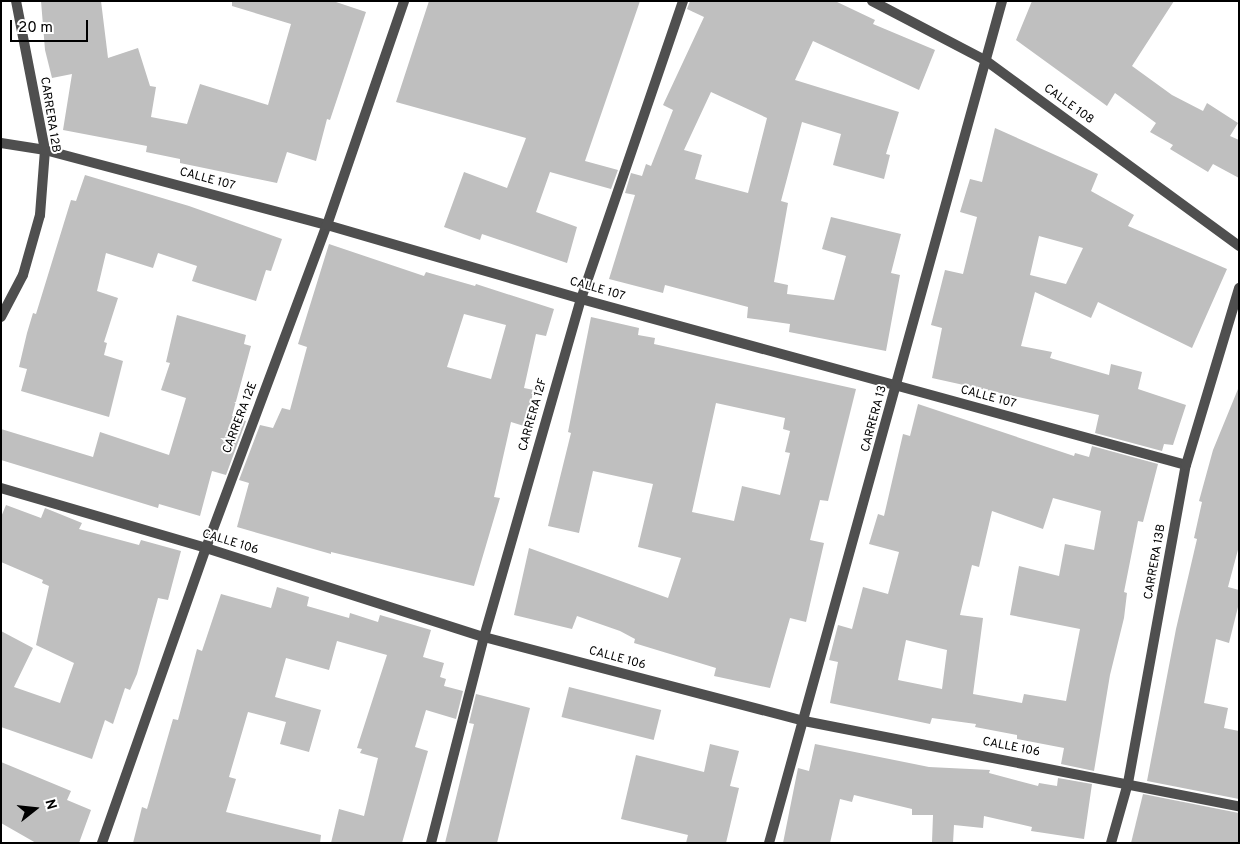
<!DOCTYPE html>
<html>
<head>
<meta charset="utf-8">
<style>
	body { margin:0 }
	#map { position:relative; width:1240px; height:844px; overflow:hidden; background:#fff; font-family:Overpass,sans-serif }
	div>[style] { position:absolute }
	.building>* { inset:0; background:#bfbfbf; transform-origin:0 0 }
	.minor>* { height:10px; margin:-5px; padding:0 5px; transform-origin:5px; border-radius:5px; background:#4f4f4f }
	.tertiary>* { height:10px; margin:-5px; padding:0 5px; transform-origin:5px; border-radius:5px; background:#4f4f4f }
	span { translate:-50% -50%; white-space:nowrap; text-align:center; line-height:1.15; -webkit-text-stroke:4px #fff; paint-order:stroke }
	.street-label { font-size:12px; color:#000 }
	.frame { position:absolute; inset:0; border:2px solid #000; pointer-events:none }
	.north { position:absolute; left:10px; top:784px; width:50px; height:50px; -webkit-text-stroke:4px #fff; paint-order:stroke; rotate:74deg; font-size:14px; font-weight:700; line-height:20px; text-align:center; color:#000 }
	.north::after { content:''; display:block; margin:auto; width:18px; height:22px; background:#000; clip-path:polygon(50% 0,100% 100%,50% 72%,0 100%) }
	.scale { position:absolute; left:10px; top:20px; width:78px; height:22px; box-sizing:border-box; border:2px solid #000; border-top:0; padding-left:6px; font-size:15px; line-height:18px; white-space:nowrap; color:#000; -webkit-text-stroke:4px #fff; paint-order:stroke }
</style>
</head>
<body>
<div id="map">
	<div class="building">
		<div style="clip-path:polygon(41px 1px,101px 1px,108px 58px,138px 48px,150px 86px,156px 87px,151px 117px,187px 124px,200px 84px,268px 105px,291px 24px,232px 6px,232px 1px,333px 1px,366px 12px,330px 120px,327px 119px,316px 161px,287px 152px,277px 183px,180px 163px,180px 159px,146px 152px,147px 146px,63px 130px,72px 74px,52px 78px,45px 50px)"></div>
		<div style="clip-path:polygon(429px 1px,640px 1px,585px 161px,618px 170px,611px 189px,550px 172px,536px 212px,577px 227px,567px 263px,482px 234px,480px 240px,444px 227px,464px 172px,507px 188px,526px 138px,396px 102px)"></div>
		<div style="clip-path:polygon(evenodd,690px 1px,835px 1px,875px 20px,873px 24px,935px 50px,919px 90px,813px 41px,795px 80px,899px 112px,886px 154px,890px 155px,884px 179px,833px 165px,841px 134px,802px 122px,781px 201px,788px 203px,774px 282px,788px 285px,787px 294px,834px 300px,846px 256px,822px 249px,831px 217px,901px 234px,891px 273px,900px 275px,886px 351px,789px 332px,790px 324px,747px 318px,748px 307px,665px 285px,663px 293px,609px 279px,635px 195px,625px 193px,631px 173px,642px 176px,646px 164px,651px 166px,673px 110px,663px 105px,704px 17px,687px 9px,690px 1px,711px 92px,767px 118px,748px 193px,695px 179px,702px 155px,684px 150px,711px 92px)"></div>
		<div style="clip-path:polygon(1032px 1px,1174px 1px,1132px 66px,1172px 95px,1203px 111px,1207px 103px,1238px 123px,1230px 136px,1239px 140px,1239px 178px,1213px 164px,1208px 172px,1170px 149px,1173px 145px,1150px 132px,1156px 123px,1115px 93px,1107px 106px,1016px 40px)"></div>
		<div style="clip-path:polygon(evenodd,995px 128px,1098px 174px,1091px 191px,1134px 215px,1128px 226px,1227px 269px,1192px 348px,1098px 302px,1091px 318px,1035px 292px,1021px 346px,1052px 352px,1050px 358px,1109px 375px,1111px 364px,1142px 372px,1138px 389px,1186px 405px,1173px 445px,1164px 444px,1162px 451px,1095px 433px,1099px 415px,932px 378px,942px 328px,931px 325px,945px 270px,963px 274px,977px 217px,960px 212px,970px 179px,982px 182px,995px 128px,1039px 236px,1083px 248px,1066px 284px,1030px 275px,1039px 236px)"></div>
		<div style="clip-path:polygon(85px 175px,189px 206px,282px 239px,271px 271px,266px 270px,256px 301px,192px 281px,197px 266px,158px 253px,153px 268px,106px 253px,97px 291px,118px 298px,104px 342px,107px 343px,104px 355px,123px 361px,109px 417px,21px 391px,27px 369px,19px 367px,27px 333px,33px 313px,36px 314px,71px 200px,76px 201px)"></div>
		<div style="clip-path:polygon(evenodd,329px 244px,424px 276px,426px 272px,475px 286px,476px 284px,554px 309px,546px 336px,536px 334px,524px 388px,534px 390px,524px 426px,511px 422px,494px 497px,500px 498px,474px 586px,331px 552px,331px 554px,237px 527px,249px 483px,239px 480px,260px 425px,273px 428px,282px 408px,290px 410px,307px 347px,298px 344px,329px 244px,464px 314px,506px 325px,491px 379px,447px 367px,464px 314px)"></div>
		<div style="clip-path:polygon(177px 315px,246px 335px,244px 344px,251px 346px,232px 416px,246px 421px,226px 475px,212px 471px,200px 516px,159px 504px,158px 508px,1px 460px,1px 429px,93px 457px,100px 432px,169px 455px,186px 398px,161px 390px,170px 363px,166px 362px)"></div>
		<div style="clip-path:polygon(evenodd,591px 317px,639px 328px,638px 335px,655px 338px,654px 344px,856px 389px,828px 501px,820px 500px,810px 540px,824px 543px,806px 622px,790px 618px,770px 688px,714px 676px,716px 668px,634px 643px,635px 639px,620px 631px,577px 616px,572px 629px,514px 615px,529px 548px,668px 598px,681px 558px,638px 547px,653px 484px,593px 471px,579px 533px,548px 526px,571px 433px,568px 432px,591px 317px,716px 403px,785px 418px,783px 429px,790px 431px,785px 452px,790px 453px,780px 495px,742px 486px,734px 521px,692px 512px,716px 403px)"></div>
		<div style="clip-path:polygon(1238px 389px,1239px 546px,1228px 587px,1239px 590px,1239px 603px,1229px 643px,1216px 639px,1204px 703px,1228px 708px,1224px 728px,1239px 731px,1239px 799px,1147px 781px,1176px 629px,1197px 539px,1194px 538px,1202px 502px,1199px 501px,1213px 450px)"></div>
		<div style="clip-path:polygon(evenodd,918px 404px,1074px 456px,1075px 453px,1089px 457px,1092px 446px,1158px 464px,1143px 522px,1138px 521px,1124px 592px,1127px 593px,1124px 618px,1110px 675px,1094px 771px,1061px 764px,1064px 748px,1017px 739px,1017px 735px,975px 727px,976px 724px,932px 718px,930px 724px,830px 703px,838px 662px,829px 660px,838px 625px,852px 629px,863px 587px,888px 594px,899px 552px,869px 544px,878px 514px,884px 516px,903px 434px,910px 436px,918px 404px,1053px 498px,1101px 511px,1094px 550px,1065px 544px,1059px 576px,1019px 566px,1010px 615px,1080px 629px,1066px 701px,1024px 694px,1022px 703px,973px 694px,983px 618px,960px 615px,972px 565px,979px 567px,992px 511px,1043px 529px,1053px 498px,918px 404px,906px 640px,947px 650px,942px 689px,898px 680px,906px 640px)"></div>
		<div style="clip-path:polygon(6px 505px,41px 518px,45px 508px,82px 523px,79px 529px,139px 545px,141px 540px,181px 551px,168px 600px,158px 598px,137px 674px,130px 690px,125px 688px,113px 724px,105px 720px,92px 759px,1px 727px,1px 631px,33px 648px,14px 687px,60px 703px,74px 663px,36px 645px,49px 586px,42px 583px,43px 580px,1px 562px,1px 517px)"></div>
		<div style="clip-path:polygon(277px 587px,309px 597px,307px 606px,349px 618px,350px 613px,378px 622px,380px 615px,431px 630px,423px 657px,444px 663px,440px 677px,446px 679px,444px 686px,463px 691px,456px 719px,426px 710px,415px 747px,428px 751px,402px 843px,331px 843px,339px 809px,364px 816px,378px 758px,360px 753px,362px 749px,357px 748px,387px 655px,337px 641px,329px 670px,286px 658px,275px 697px,321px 710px,309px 752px,280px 744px,286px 722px,248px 712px,229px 777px,236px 779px,226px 812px,321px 835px,320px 843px,133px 843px,142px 807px,147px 809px,173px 719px,178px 720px,197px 649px,202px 651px,221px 594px,271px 608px)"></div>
		<div style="left:569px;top:687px;width:95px;height:31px;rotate:14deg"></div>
		<div style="clip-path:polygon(476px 694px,530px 708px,497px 843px,445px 843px,474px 724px,469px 723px)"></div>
		<div style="clip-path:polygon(710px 744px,739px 751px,730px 786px,739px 788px,726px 843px,686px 843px,688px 835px,621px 819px,636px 755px,704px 772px)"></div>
		<div style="clip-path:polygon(815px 744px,929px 767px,990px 770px,989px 773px,1038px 786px,1039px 783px,1057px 786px,1058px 778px,1092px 784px,1084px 839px,1031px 831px,1032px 827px,984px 816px,983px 828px,954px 825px,953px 843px,932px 842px,933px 815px,912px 815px,912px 809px,854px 795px,852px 802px,840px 799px,830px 843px,783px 843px,798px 768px,809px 771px)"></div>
		<div style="clip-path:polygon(1px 762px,71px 791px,67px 800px,91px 810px,79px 843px,36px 843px,1px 823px)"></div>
		<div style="clip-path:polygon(1143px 794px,1239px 813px,1239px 843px,1131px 843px)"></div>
	</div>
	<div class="minor">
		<div style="left:1px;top:143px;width:45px;rotate:9deg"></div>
		<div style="left:45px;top:150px;width:292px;rotate:14.9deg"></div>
		<div style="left:327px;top:225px;width:265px;rotate:16.2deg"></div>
		<div style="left:581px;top:299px;width:627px;rotate:15.34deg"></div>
		<div style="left:1px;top:317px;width:47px;rotate:-62.4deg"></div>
		<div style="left:23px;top:275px;width:62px;rotate:-74.2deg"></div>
		<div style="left:40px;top:215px;width:65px;rotate:-85.6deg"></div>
		<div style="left:45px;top:150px;width:152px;rotate:-101deg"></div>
		<div style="left:1px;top:488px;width:214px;rotate:16.3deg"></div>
		<div style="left:206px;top:548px;width:292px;rotate:17.8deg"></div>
		<div style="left:484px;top:637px;width:331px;rotate:14.7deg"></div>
		<div style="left:804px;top:721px;width:443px;rotate:11.1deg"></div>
		<div style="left:102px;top:843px;width:313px;rotate:-70.6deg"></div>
		<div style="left:206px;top:548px;width:345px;rotate:-69.5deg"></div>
		<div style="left:327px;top:225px;width:237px;rotate:-71deg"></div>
		<div style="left:431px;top:843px;width:213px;rotate:-75.6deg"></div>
		<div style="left:484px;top:637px;width:352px;rotate:-74deg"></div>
		<div style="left:581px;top:299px;width:315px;rotate:-71.1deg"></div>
		<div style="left:1111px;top:843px;width:62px;rotate:-74.2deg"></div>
		<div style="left:1128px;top:783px;width:323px;rotate:-79.7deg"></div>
		<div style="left:1186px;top:465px;width:185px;rotate:-73.3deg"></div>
	</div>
	<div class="tertiary">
		<div style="left:872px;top:1px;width:127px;rotate:27.6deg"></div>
		<div style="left:985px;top:60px;width:315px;rotate:36.2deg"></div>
		<div style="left:769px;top:843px;width:874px;rotate:-74.53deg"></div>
	</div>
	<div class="street-label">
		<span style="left:1068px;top:105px;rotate:36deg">CALLE 108</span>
		<span style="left:49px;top:115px;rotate:81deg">CARRERA 12B</span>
		<span style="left:207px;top:180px;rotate:15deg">CALLE 107</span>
		<span style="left:597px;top:290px;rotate:16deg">CALLE 107</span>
		<span style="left:988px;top:398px;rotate:15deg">CALLE 107</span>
		<span style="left:534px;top:415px;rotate:-74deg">CARRERA 12F</span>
		<span style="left:241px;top:418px;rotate:-69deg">CARRERA 12E</span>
		<span style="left:875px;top:419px;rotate:-75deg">CARRERA 13</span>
		<span style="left:230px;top:543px;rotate:17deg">CALLE 106</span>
		<span style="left:1156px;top:562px;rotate:-80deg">CARRERA 13B</span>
		<span style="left:617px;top:659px;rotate:15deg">CALLE 106</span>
		<span style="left:1011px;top:748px;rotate:11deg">CALLE 106</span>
	</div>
	<div class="frame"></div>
	<div class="north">N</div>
	<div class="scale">20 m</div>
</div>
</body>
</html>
